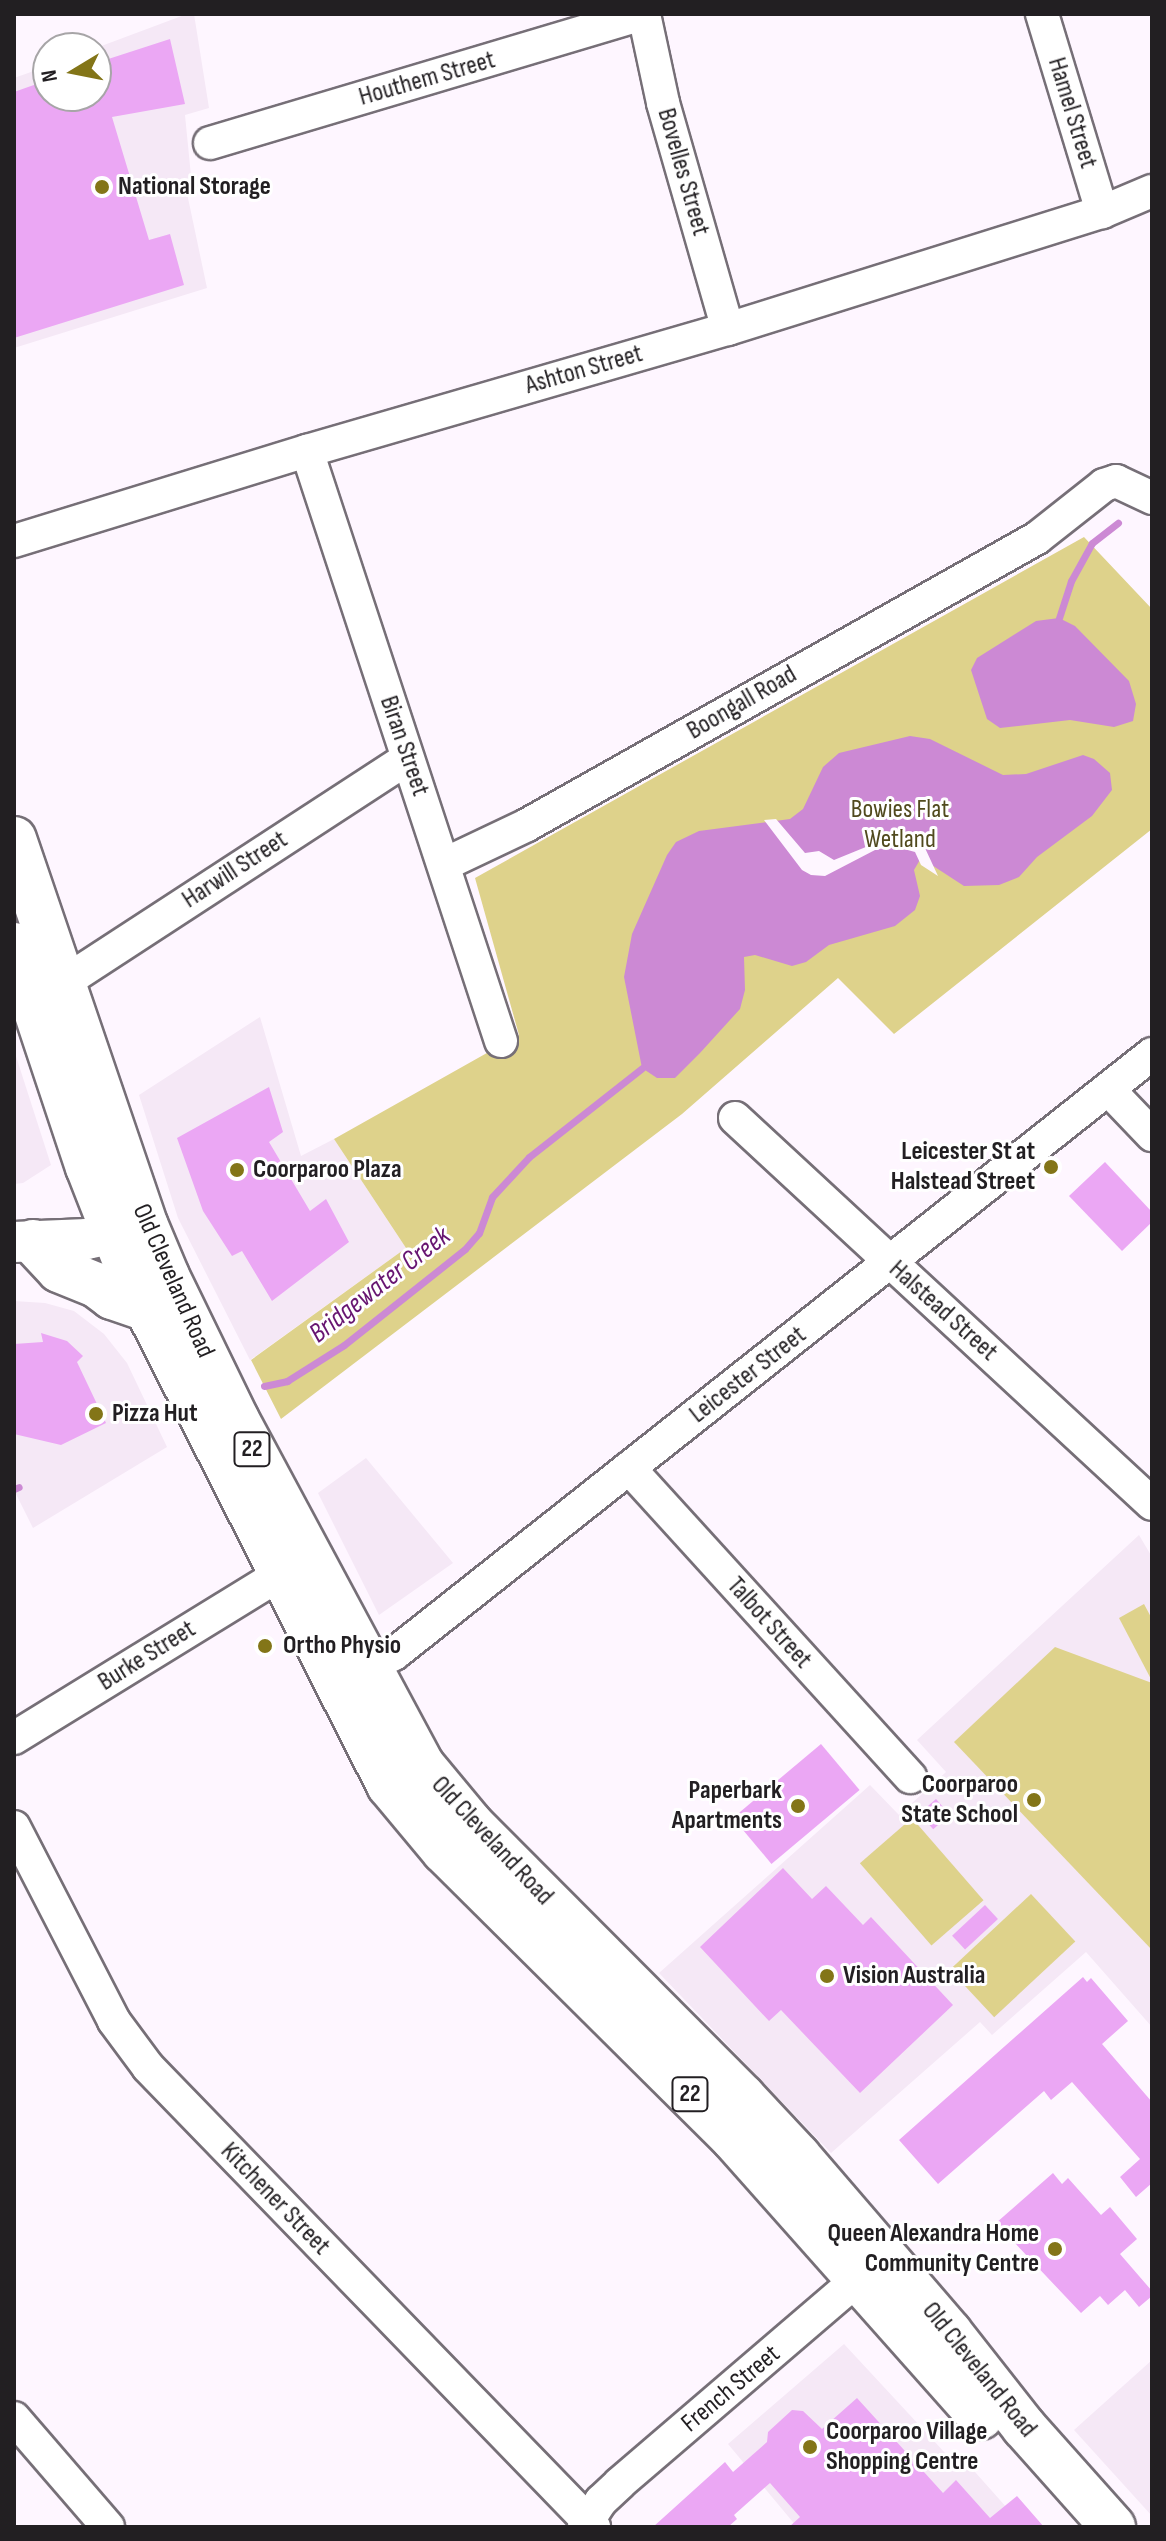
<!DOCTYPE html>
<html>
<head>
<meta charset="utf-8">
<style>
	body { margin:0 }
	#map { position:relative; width:1166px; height:2541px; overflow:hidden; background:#fef6ff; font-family:"Sofia Sans Condensed",sans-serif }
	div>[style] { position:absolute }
	.built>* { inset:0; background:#f5e8f6 }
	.green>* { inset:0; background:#ded28b; transform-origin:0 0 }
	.water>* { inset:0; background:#cc89d4 }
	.pier>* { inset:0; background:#fef6ff }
	.stream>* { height:7px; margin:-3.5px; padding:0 3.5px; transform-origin:3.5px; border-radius:3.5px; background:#cc89d4 }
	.building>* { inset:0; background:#eba7f4; transform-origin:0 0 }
	.roads { filter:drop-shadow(2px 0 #766f77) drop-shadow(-2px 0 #766f77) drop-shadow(0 2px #766f77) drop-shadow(0 -2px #766f77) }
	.minor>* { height:32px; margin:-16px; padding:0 16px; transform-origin:16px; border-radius:16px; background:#fff }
	.major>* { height:40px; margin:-20px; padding:0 20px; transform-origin:20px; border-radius:20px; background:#fff }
	.highway>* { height:44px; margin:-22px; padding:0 22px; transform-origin:22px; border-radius:22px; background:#fff }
	.dots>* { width:22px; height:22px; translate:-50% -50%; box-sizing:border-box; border:4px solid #fff; border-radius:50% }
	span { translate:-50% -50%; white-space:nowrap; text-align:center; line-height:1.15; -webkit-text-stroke:6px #fff; paint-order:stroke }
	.shield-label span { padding:2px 6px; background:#fff; border:2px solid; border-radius:6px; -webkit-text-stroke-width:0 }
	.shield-label { font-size:24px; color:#221f22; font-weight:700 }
	.street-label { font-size:26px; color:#221f22 }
	.poi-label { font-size:26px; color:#221f22; font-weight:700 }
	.left { translate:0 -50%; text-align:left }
	.right { translate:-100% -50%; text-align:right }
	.park-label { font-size:26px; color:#514a1e }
	.water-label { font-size:28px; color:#671571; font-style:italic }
	.frame { position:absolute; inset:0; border:16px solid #221f22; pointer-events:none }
	.north { position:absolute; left:32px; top:32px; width:80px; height:80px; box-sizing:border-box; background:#fff; border:2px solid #a7a5a7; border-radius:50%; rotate:260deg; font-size:22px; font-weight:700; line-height:32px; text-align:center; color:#221f22 }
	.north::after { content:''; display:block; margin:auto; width:28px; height:36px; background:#837518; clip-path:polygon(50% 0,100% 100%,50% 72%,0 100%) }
</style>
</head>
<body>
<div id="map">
	<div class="built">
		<div style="clip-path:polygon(187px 14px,194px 14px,209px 108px,185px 115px,191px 176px,188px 198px,207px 288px,14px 348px,14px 78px,48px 66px,48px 96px,96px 96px,96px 48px)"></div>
		<div style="clip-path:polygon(260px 1017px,301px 1156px,334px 1139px,406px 1248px,250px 1360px,178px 1218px,139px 1095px)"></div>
		<div style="clip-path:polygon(14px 1050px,51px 1165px,23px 1183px,14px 1184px)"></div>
		<div style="clip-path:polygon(14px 1301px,45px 1303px,74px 1311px,104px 1334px,127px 1363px,167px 1447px,33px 1528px,14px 1490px)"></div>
		<div style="clip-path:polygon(366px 1458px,453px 1563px,379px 1615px,318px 1493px)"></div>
		<div style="clip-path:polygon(1139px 1535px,1152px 1557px,1152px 2027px,1086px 1952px,992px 2035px,980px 2022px,831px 2153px,659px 1973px,870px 1785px,899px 1815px,946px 1772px,917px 1740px)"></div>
		<div style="clip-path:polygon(844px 2344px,959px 2468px,967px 2463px,1024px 2527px,797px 2527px,728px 2444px)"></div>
		<div style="clip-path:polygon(1152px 2360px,1152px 2516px,1074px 2430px)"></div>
	</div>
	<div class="green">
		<div style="clip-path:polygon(1084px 537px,1152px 609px,1152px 829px,894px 1034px,838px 978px,682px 1114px,281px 1419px,251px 1360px,406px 1248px,334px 1139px,519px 1035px,475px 878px)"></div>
		<div style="clip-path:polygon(1144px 1604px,1152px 1619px,1152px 1681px,1119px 1618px)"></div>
		<div style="clip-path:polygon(1055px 1647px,1152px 1683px,1152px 1950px,954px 1742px)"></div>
		<div style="left:912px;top:1818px;width:109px;height:69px;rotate:49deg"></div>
		<div style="left:1031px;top:1894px;width:65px;height:111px;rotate:47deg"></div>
	</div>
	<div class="water">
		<div style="clip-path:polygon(1059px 618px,1075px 626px,1129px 681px,1136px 704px,1133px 721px,1114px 727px,1070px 720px,1000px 728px,987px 719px,971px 670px,977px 658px,1036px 621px)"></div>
		<div style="clip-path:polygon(910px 736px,930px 739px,1003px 775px,1026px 774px,1083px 755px,1094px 759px,1110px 773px,1112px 790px,1092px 816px,1037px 857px,1019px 877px,999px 885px,964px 886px,921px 858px,914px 870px,920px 896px,915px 910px,895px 926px,829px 945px,806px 962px,792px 966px,755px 955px,744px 957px,745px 990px,740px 1009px,700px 1053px,675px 1078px,657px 1078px,642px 1068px,624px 977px,632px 934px,667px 855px,676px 842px,699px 831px,790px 819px,803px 809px,823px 767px,839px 753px)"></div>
	</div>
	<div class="pier">
		<div style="clip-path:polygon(776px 819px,805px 853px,819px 851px,834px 860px,883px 840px,912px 840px,925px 848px,938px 876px,921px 865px,915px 852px,893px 846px,875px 850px,825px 876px,811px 875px,802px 870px,764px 820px)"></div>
	</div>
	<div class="stream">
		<div style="left:1059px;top:618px;width:39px;rotate:-72deg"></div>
		<div style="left:1071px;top:581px;width:43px;rotate:-61.1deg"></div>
		<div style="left:1092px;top:543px;width:33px;rotate:-38deg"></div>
		<div style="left:264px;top:1386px;width:24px;rotate:-12deg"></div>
		<div style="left:287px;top:1381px;width:67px;rotate:-32.3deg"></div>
		<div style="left:344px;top:1345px;width:154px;rotate:-38.4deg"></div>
		<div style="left:465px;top:1249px;width:21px;rotate:-49deg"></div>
		<div style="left:479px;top:1233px;width:38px;rotate:-70deg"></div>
		<div style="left:492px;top:1197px;width:54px;rotate:-47.2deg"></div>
		<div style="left:529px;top:1157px;width:144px;rotate:-38.2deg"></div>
		<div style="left:14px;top:1489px;width:5px;rotate:-22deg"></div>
	</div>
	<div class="building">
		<div style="clip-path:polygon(170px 39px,185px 104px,112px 117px,149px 240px,170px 234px,184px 285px,14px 338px,14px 92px,48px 80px,48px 96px,96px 96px,96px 63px)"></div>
		<div style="clip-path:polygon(269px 1087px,283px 1132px,269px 1142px,310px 1211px,326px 1199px,349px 1242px,272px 1301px,242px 1251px,232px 1256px,203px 1211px,177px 1138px)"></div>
		<div style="clip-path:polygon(1105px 1162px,1152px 1212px,1152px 1222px,1122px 1251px,1069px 1196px)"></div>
		<div style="clip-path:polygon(41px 1333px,67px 1341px,83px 1356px,77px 1362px,106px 1423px,61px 1445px,14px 1434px,14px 1344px,43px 1342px)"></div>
		<div style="left:821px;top:1744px;width:60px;height:115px;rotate:50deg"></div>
		<div style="left:936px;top:1799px;width:21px;height:22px;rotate:49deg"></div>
		<div style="clip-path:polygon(783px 1868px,812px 1899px,826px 1886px,863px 1925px,871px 1917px,953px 2005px,860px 2093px,781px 2010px,769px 2021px,700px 1947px)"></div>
		<div style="left:985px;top:1905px;width:19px;height:45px;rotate:47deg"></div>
		<div style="clip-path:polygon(1083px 1977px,1087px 1982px,1091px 1978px,1128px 2021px,1102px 2044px,1152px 2102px,1152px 2183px,1136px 2197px,1120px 2177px,1140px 2159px,1072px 2082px,1051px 2100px,1044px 2091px,938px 2184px,899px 2140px)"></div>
		<div style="clip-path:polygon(1053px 2173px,1062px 2184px,1068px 2178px,1101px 2215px,1110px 2207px,1137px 2239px,1120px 2254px,1152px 2291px,1152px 2296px,1139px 2307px,1125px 2290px,1108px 2305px,1100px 2296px,1081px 2313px,996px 2223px)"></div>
		<div style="clip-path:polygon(857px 2398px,943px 2493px,956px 2480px,990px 2518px,1017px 2496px,1044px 2527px,789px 2527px,800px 2517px,770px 2483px,734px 2515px,737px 2519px,728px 2527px,653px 2527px,725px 2462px,733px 2472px,767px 2442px,768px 2432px,792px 2410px,803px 2411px,822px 2429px)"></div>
	</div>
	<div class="roads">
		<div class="minor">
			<div style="left:644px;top:14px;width:91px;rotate:77.9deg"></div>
			<div style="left:663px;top:103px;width:235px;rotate:74deg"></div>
			<div style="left:1042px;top:14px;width:207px;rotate:73.1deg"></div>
			<div style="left:210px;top:143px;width:453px;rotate:-16.6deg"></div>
			<div style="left:307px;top:451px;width:621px;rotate:71.8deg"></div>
			<div style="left:14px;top:541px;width:307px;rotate:-17.1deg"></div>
			<div style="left:307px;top:451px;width:438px;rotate:-16.2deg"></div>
			<div style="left:728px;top:329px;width:392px;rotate:-17.4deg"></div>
			<div style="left:1102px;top:212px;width:54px;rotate:-22.8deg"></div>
			<div style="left:445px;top:864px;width:91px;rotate:-25.4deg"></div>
			<div style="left:527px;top:825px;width:585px;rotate:-29.37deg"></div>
			<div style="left:1037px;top:538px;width:85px;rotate:-38.3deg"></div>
			<div style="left:1104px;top:485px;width:13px;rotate:-18deg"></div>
			<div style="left:1116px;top:481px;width:40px;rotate:25deg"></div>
			<div style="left:63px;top:983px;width:411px;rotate:-33.1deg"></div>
			<div style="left:1108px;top:1089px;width:64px;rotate:46.3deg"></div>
			<div style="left:735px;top:1118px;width:568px;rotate:42.79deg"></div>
			<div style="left:629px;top:1468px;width:418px;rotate:47.7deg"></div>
			<div style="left:350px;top:1677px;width:50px;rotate:-27.6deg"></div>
			<div style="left:394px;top:1654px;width:967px;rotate:-38.36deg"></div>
			<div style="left:14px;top:1738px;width:313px;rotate:-31.6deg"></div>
			<div style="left:14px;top:1827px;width:218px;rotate:62.7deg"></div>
			<div style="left:114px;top:2021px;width:57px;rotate:53.5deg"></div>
			<div style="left:148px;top:2067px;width:641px;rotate:45.89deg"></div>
			<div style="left:14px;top:2418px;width:144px;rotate:49.2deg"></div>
			<div style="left:584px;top:2527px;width:31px;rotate:-57deg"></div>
			<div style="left:601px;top:2501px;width:26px;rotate:-43deg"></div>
			<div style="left:620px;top:2483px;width:333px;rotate:-40.6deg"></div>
		</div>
		<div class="major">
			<div style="left:14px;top:1242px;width:73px;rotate:-2.4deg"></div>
			<div style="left:87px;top:1239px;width:60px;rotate:-12.4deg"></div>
		</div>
		<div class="highway">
			<div style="left:14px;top:839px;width:409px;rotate:71.2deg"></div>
			<div style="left:146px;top:1226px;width:54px;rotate:67.2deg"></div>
			<div style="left:167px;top:1276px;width:160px;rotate:64.1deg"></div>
			<div style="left:237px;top:1420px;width:391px;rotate:61.8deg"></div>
			<div style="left:422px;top:1765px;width:77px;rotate:50.3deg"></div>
			<div style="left:471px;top:1824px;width:385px;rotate:45.1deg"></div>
			<div style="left:743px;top:2097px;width:81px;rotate:47deg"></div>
			<div style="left:798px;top:2156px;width:233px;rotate:49.3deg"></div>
			<div style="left:950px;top:2333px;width:120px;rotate:51.8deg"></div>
			<div style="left:1024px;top:2427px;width:134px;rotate:48.3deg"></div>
			<div style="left:14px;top:945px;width:234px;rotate:71.6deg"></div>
			<div style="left:88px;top:1167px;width:120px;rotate:68.6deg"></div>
			<div style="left:132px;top:1279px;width:568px;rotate:63.07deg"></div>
			<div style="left:389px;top:1785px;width:86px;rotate:50.2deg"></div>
			<div style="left:444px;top:1851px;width:407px;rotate:44.8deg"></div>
			<div style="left:733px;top:2138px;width:373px;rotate:48.4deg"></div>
			<div style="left:33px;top:1242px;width:38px;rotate:47deg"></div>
			<div style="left:59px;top:1270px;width:40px;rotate:22deg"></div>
			<div style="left:96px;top:1285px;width:20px;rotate:37deg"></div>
			<div style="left:112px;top:1297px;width:37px;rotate:19deg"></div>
		</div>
	</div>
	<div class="dots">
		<div style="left:102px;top:187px;background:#837518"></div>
		<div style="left:1051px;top:1167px;background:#837518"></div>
		<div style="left:237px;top:1170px;background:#837518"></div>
		<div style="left:96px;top:1414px;background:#837518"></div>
		<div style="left:265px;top:1646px;background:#837518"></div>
		<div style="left:1034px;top:1800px;background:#837518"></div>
		<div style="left:798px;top:1806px;background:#837518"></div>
		<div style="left:827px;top:1976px;background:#837518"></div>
		<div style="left:1055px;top:2249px;background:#837518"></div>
		<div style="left:810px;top:2447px;background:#837518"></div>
	</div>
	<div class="shield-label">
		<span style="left:252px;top:1449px">22</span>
		<span style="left:690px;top:2094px">22</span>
	</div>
	<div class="street-label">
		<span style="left:427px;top:79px;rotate:-16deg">Houthem Street</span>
		<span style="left:1072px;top:113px;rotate:73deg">Hamel Street</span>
		<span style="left:683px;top:172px;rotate:74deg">Bovelles Street</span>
		<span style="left:584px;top:370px;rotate:-16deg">Ashton Street</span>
		<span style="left:742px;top:703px;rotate:-30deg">Boongall Road</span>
		<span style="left:404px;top:746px;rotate:71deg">Biran Street</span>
		<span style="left:235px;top:870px;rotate:-33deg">Harwill Street</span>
		<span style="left:173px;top:1281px;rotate:66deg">Old Cleveland Road</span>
		<span style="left:943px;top:1311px;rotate:42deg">Halstead Street</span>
		<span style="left:748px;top:1375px;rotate:-38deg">Leicester Street</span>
		<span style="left:769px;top:1623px;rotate:48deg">Talbot Street</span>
		<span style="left:147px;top:1656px;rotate:-32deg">Burke Street</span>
		<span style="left:492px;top:1841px;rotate:47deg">Old Cleveland Road</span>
		<span style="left:275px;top:2199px;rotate:46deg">Kitchener Street</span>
		<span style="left:979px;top:2370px;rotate:51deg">Old Cleveland Road</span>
		<span style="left:731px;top:2389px;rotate:-40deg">French Street</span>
	</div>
	<div class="poi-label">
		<span class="left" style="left:118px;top:187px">National Storage</span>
		<span class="right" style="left:1035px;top:1167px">Leicester St at<br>Halstead Street</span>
		<span class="left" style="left:253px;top:1170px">Coorparoo Plaza</span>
		<span class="left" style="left:112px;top:1414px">Pizza Hut</span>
		<span class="left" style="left:283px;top:1646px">Ortho Physio</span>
		<span class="right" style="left:1018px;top:1800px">Coorparoo<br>State School</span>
		<span class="right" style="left:782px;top:1806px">Paperbark<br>Apartments</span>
		<span class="left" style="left:843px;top:1976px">Vision Australia</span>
		<span class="right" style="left:1039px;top:2249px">Queen Alexandra Home<br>Community Centre</span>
		<span class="left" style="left:826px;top:2447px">Coorparoo Village<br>Shopping Centre</span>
	</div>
	<div class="park-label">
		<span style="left:900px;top:825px">Bowies Flat<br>Wetland</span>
	</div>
	<div class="water-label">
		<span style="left:380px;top:1285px;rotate:-38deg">Bridgewater Creek</span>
	</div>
	<div class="frame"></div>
	<div class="north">N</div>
</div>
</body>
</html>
